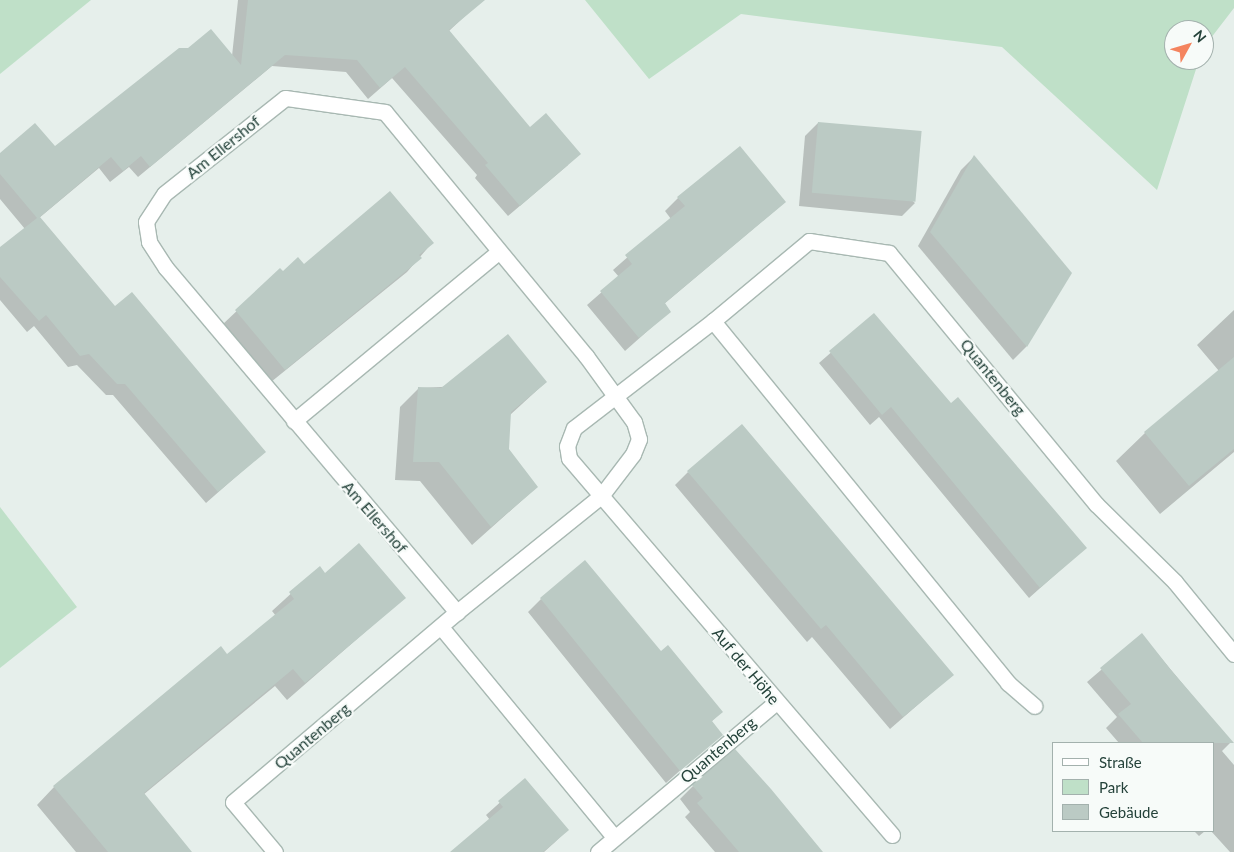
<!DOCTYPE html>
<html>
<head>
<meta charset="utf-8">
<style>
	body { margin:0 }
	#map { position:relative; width:1234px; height:852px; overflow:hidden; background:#e6efeb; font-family:Lato,sans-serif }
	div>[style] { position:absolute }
	.green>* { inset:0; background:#bfe0c8 }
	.shadow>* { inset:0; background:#0003 }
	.building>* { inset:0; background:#bbcac4; transform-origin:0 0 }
	.roads { filter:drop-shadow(1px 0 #a8b8b2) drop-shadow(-1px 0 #a8b8b2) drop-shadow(0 1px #a8b8b2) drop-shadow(0 -1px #a8b8b2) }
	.minor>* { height:15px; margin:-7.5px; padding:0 7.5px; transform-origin:7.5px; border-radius:7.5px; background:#fff }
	span { translate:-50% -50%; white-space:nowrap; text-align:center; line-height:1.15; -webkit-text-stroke:4.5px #f7fbf9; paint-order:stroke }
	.street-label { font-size:16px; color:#24423a }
	.legend { position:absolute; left:1052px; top:742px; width:162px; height:90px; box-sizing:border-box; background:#f7fbf9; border:1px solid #a3b1ad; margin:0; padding:6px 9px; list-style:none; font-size:15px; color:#24423a }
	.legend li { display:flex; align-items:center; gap:10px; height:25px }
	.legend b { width:25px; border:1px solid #a3b1ad }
	.north { position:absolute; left:1164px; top:20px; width:50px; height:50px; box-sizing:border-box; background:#f7fbf9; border:1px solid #a3b1ad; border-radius:50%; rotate:51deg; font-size:14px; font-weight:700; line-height:20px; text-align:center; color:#24423a }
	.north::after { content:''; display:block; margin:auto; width:18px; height:22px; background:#f4845f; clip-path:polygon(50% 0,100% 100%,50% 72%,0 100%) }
</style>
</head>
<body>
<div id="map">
	<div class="green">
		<div style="clip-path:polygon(0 0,91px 0,0 74px)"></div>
		<div style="clip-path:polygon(585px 0,1234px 0,1234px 8px,1204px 47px,1204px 30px,1174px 30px,1174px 60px,1199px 60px,1157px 190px,1002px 47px,741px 14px,649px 79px)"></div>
		<div style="clip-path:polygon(0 507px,77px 607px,0 668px)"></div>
	</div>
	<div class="shadow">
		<div style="clip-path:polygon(238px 0,458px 0,466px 15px,449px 31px,530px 129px,568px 165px,508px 216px,475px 178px,477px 175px,392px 78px,368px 99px,346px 72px,272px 66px,138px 177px,129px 167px,110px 182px,99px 168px,39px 218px,115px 308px,264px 452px,206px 503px,113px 395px,106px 395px,77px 365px,68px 367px,34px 326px,27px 332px,0 300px,0 249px,25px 229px,0 199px,0 155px,55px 148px,232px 56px)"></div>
		<div style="clip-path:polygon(818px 123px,915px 203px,902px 216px,799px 206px,805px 136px)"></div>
		<div style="clip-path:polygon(974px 157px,1071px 273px,1026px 347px,1013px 360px,918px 246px,961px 170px)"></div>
		<div style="clip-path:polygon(678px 198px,785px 202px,664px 304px,670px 311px,625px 351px,587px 305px,619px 277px,613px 270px,671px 219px,665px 211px)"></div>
		<div style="clip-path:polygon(432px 243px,407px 272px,271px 382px,222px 325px,280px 270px,282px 272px)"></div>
		<div style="clip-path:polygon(1234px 310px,1234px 452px,1160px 514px,1116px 461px,1145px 433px,1219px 371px,1197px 345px)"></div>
		<div style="clip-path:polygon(874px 315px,951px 404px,1085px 548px,1029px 598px,879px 417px,870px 425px,819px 363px)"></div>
		<div style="clip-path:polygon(546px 382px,510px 415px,507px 449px,537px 487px,472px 545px,420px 481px,395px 480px,400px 407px,419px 388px)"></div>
		<div style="clip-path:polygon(688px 472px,952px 675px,890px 729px,812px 637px,807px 642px,675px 485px)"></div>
		<div style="clip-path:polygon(319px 568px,324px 574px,404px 598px,287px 700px,275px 686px,143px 795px,191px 852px,76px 852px,37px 805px,54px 787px,227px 656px,276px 616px,272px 611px)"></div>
		<div style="clip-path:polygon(541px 599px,661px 653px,721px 712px,711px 722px,721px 734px,666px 783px,528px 612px)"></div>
		<div style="clip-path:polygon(1142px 635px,1231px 742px,1222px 751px,1234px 765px,1234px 852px,1230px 852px,1211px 831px,1213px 743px,1119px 743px,1106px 728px,1117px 717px,1087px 682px)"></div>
		<div style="clip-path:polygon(525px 780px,567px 830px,554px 843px,544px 852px,452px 852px,490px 820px,486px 815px)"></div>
		<div style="clip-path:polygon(693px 786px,822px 852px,715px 852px,685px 817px,690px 812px,680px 799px)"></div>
		<div style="clip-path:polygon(1194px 831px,1205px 831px,1199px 836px)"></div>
	</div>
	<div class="building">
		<div style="clip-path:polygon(248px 0,485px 0,449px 30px,530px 127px,546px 113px,581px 154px,520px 206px,485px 165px,488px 163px,405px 67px,380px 88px,357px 60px,285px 55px,150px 167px,141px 156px,123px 171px,111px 157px,40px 217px,115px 306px,132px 292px,266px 452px,218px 492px,125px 384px,117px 384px,89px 354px,80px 356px,46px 315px,39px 321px,0 277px,0 247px,37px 218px,0 174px,0 153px,35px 123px,55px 146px,179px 48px,188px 48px,211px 29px,241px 65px)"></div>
		<div style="left:818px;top:122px;width:104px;height:71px;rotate:5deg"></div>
		<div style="clip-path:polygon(740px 146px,786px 202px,665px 303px,671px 312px,639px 338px,600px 291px,632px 264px,625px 255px,685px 206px,677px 197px)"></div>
		<div style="clip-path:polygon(974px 155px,1072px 273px,1027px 347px,930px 232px)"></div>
		<div style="clip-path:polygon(390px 191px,434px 243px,419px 255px,422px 258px,285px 370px,235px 310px,280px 268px,283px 271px,298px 257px,304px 264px)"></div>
		<div style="clip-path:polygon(874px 313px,951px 403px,958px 397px,1087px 548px,1040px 588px,891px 407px,882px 415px,829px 351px)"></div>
		<div style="clip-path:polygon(508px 334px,547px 382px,511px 412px,509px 449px,538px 487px,491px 527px,439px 462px,413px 462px,418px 387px,441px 388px)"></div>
		<div style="clip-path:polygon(1234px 357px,1234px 449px,1189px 486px,1144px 432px)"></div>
		<div style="clip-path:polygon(742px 424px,954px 675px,903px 717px,826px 625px,821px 629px,687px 471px)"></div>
		<div style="clip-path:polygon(359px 543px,406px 598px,305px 683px,293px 669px,144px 793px,192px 852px,108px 852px,53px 786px,221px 646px,227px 654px,294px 599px,289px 592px,320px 566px,325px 573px)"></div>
		<div style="clip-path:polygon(585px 560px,661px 651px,668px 645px,723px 712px,712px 721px,723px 735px,680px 771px,540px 598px)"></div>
		<div style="clip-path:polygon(1142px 633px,1171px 670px,1234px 743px,1143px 743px,1118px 714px,1131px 704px,1100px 668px)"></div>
		<div style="clip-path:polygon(735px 749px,771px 789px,823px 852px,739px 852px,697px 803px,703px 798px,692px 785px)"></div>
		<div style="clip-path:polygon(525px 778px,569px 830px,543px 852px,450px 852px,503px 807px,498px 801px)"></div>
	</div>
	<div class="roads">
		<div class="minor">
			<div style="left:713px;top:321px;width:467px;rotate:50.8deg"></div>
			<div style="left:1008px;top:683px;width:35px;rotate:41deg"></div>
			<div style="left:294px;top:421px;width:265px;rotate:-39.6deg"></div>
			<div style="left:441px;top:627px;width:272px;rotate:50.5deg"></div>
			<div style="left:892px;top:835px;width:496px;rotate:-130.6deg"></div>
			<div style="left:569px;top:458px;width:12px;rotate:-99deg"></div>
			<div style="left:567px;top:446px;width:19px;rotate:-69deg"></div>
			<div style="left:574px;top:428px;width:175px;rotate:-37.6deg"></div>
			<div style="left:713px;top:321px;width:125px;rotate:-39.8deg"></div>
			<div style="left:809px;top:241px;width:81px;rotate:8.5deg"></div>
			<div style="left:889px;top:253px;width:325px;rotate:50.5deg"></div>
			<div style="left:1096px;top:504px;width:111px;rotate:44.6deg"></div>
			<div style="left:1175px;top:582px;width:93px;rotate:50.7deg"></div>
			<div style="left:275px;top:852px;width:65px;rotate:-130deg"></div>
			<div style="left:233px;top:802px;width:294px;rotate:-40.3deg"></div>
			<div style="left:457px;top:612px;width:185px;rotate:-38.9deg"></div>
			<div style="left:601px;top:496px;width:53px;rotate:-52.7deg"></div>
			<div style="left:633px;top:454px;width:16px;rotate:-68deg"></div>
			<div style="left:639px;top:439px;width:18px;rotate:-106deg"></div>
			<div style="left:634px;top:422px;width:82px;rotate:-126deg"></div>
			<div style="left:586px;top:356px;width:316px;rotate:-129.5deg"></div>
			<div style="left:385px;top:112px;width:101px;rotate:-172deg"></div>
			<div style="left:285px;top:98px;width:154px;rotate:141.6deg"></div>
			<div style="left:164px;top:194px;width:33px;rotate:123deg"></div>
			<div style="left:146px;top:222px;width:20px;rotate:81deg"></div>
			<div style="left:149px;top:242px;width:31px;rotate:57deg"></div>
			<div style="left:166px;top:268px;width:451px;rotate:49.8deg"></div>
			<div style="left:598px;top:852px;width:233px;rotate:-40.1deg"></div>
		</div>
	</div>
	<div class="street-label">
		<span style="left:223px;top:147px;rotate:-39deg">Am Ellershof</span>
		<span style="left:993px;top:377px;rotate:51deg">Quantenberg</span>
		<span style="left:375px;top:517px;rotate:49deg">Am Ellershof</span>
		<span style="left:746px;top:666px;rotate:50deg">Auf der Höhe</span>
		<span style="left:312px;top:736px;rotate:-40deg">Quantenberg</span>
		<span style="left:718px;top:750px;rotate:-40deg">Quantenberg</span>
	</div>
	<ul class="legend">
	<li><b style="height:6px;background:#fff"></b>Straße</li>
	<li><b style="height:14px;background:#bfe0c8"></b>Park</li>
	<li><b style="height:14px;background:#bbcac4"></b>Gebäude</li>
	</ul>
	<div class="north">N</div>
</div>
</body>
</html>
